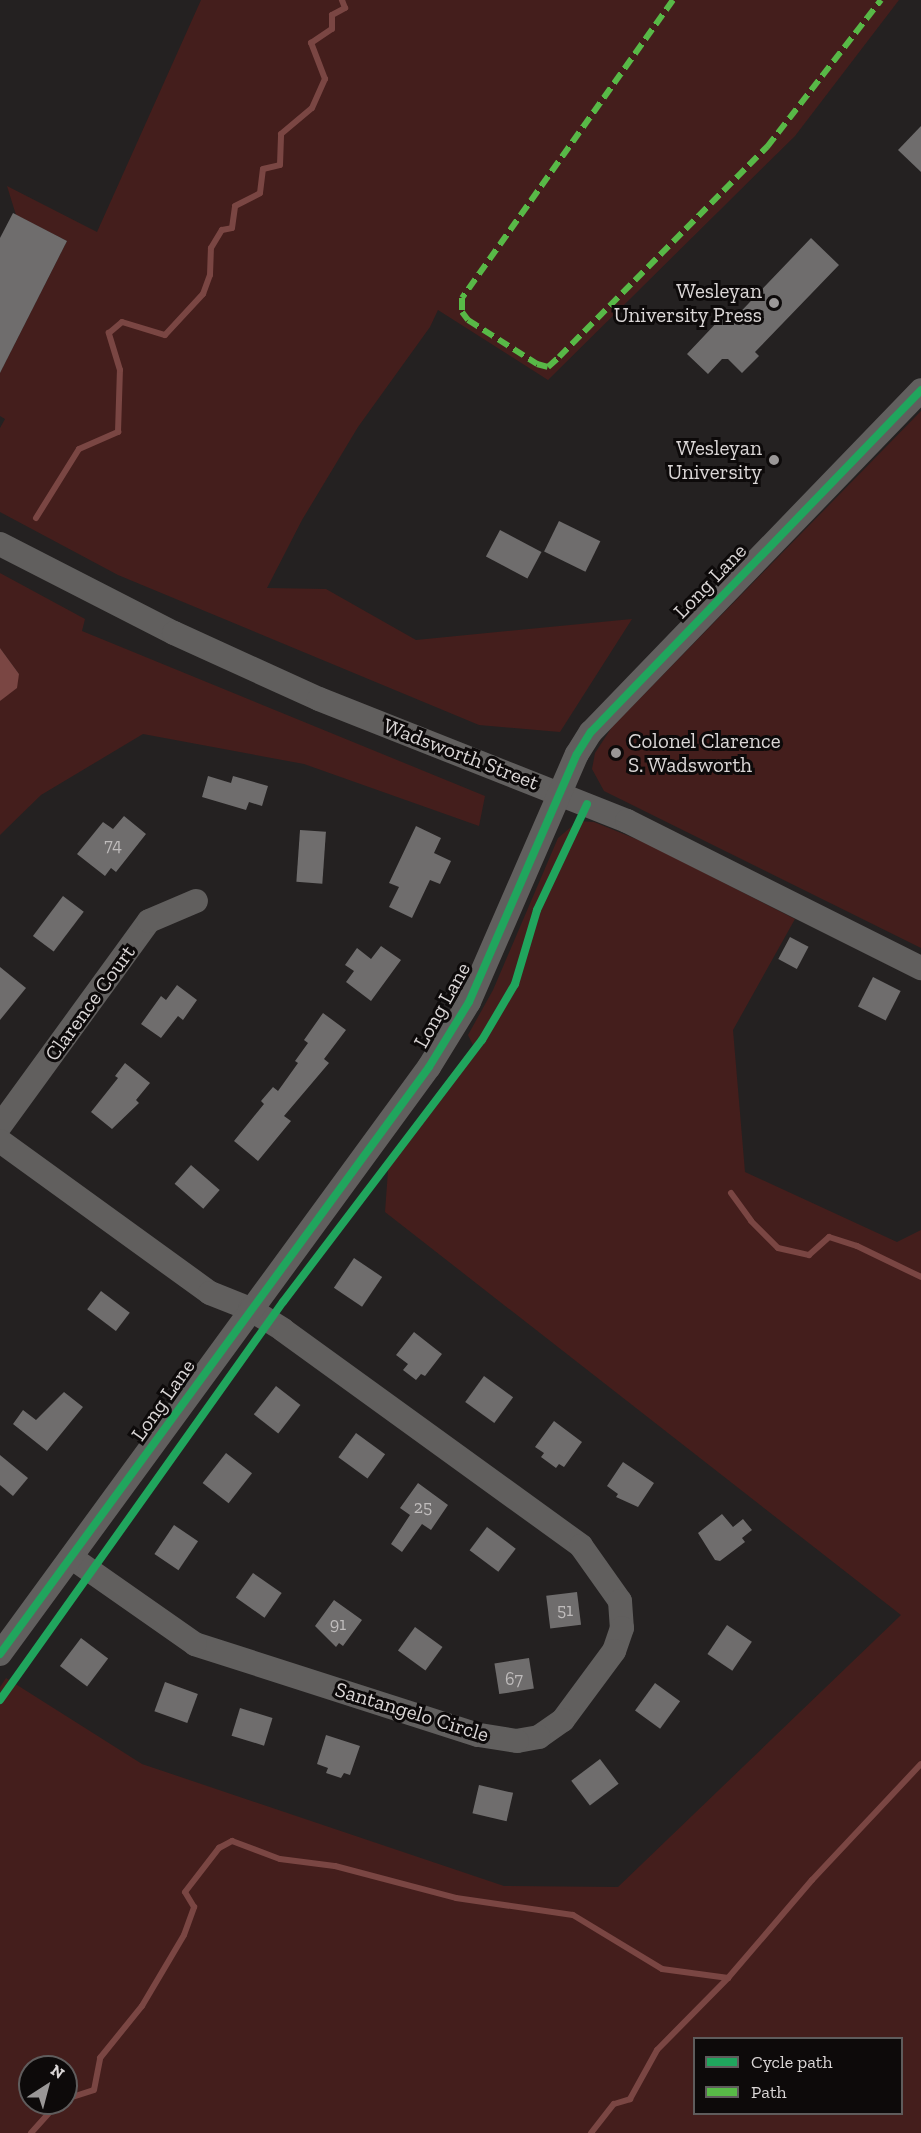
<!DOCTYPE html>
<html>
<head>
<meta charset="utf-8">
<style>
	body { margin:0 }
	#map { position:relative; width:921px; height:2133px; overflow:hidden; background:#242121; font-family:"Zilla Slab",serif }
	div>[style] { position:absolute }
	.green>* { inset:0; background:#441e1c }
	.water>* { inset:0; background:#7a4643 }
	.stream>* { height:6px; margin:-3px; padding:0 3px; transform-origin:3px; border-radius:3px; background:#7a4643 }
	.building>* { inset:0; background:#6f6d6d; transform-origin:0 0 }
	.minor>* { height:24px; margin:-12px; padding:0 12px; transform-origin:12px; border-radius:12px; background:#615f5e }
	.quiet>* { height:6px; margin-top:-3px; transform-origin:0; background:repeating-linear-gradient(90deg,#58b947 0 12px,transparent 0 18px) }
	.cycleway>* { height:8px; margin:-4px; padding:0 4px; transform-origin:4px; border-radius:4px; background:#20a55d }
	.dots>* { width:16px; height:16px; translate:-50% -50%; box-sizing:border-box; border:3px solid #0d0a0a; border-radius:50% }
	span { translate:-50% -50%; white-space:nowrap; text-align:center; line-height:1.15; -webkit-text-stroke:6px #0d0a0a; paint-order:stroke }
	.number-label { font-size:18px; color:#bfbcbc }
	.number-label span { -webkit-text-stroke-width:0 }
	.poi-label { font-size:21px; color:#dad6d6 }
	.right { translate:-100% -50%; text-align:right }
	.left { translate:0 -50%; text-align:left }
	.street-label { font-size:21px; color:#dad6d6 }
	.legend { position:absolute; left:693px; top:2037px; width:210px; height:78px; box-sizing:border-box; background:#0d0a0a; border:2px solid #5f5c5c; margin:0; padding:8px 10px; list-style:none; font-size:18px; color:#dad6d6 }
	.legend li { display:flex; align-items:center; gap:12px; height:30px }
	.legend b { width:30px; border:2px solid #5f5c5c }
	.north { position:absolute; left:18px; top:2055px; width:60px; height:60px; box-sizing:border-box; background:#0d0a0a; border:2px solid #5f5c5c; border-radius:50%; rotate:36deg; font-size:16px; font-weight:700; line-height:24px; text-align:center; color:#dad6d6 }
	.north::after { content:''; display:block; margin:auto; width:21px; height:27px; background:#9a9797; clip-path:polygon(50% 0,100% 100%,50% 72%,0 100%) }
</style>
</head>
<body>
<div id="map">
	<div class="green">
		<div style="clip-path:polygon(201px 0,899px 0,795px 136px,548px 380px,438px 310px,430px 327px,358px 427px,302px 520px,267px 588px,326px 589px,416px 640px,632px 619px,560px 732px,479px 725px,118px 575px,0 512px,0 428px,5px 419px,0 416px,0 373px,67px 241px,16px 215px,7px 186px,97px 232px)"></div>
		<div style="clip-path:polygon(921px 411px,921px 948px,604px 791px,592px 769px,595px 753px,612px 727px)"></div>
		<div style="clip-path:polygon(0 573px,85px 619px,82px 631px,485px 796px,479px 826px,304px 764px,143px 734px,41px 795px,0 835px,0 701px,19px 674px,0 648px)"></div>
		<div style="clip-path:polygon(evenodd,578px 821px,594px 822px,646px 843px,795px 919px,733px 1030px,745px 1172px,897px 1242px,921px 1230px,921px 2133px,0 2133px,0 1687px,6px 1678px,142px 1764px,504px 1886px,618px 1887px,901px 1615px,385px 1212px,389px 1157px,473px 1045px,468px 1035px,493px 990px,558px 838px,578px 821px,694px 2038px,902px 2038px,902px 2114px,694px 2114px,694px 2038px,578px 821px,30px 2067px,66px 2067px,66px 2103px,30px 2103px,30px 2067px)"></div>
	</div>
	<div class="water">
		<div style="clip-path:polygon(0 648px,19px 674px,17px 688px,0 701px)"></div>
	</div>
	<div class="stream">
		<div style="left:36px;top:518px;width:81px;rotate:-58.1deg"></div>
		<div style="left:79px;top:449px;width:43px;rotate:-23.6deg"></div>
		<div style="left:118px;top:432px;width:62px;rotate:-88.2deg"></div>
		<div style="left:120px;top:370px;width:39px;rotate:-107deg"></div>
		<div style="left:109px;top:333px;width:17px;rotate:-40deg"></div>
		<div style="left:122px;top:322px;width:45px;rotate:16.8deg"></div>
		<div style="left:165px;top:335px;width:56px;rotate:-47.2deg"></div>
		<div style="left:203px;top:294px;width:20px;rotate:-70deg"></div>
		<div style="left:210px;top:275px;width:27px;rotate:-88deg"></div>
		<div style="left:211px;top:248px;width:21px;rotate:-59deg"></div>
		<div style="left:222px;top:230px;width:10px;rotate:-11deg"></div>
		<div style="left:232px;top:228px;width:22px;rotate:-82deg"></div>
		<div style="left:235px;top:206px;width:28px;rotate:-27deg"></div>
		<div style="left:260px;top:193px;width:24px;rotate:-83deg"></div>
		<div style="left:263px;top:169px;width:17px;rotate:-13deg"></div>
		<div style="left:280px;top:165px;width:31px;rotate:-88deg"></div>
		<div style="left:281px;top:134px;width:40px;rotate:-40deg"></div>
		<div style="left:312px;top:108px;width:32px;rotate:-66deg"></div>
		<div style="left:325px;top:79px;width:39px;rotate:-111deg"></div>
		<div style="left:311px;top:43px;width:25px;rotate:-34deg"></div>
		<div style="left:332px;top:29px;width:14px;rotate:-90deg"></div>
		<div style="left:332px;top:15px;width:15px;rotate:-28deg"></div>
		<div style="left:345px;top:8px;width:9px;rotate:-111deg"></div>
		<div style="left:731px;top:1193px;width:34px;rotate:54deg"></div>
		<div style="left:751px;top:1221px;width:38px;rotate:45deg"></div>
		<div style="left:778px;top:1248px;width:32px;rotate:13deg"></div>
		<div style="left:809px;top:1255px;width:27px;rotate:-42deg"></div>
		<div style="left:829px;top:1237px;width:29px;rotate:18deg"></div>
		<div style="left:857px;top:1246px;width:71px;rotate:25.8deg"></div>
		<div style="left:66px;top:2099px;width:29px;rotate:-18deg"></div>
		<div style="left:94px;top:2090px;width:33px;rotate:-79deg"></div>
		<div style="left:100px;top:2058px;width:67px;rotate:-51.1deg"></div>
		<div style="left:142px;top:2006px;width:82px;rotate:-59.4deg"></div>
		<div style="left:184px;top:1935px;width:30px;rotate:-70deg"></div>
		<div style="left:194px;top:1907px;width:17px;rotate:-121deg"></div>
		<div style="left:185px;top:1892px;width:56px;rotate:-52.3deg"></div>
		<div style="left:219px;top:1848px;width:15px;rotate:-28deg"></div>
		<div style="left:232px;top:1841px;width:51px;rotate:20.6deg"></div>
		<div style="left:280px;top:1859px;width:55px;rotate:7.3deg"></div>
		<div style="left:335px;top:1866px;width:125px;rotate:14.8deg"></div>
		<div style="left:456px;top:1898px;width:118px;rotate:8.3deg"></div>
		<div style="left:573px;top:1915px;width:104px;rotate:31.2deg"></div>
		<div style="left:662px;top:1969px;width:67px;rotate:7.8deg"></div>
		<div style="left:31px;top:2133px;width:40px;rotate:-48deg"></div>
		<div style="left:591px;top:2133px;width:37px;rotate:-52deg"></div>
		<div style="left:614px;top:2104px;width:17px;rotate:-17deg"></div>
		<div style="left:630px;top:2099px;width:56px;rotate:-61.1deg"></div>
		<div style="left:657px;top:2050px;width:101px;rotate:-45.4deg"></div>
		<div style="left:728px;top:1978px;width:129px;rotate:-49.4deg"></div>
		<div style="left:812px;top:1880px;width:159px;rotate:-46.8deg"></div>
	</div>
	<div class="building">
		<div style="clip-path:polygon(921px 126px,921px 172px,898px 150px)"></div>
		<div style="clip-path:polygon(13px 213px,67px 241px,0 373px,0 238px)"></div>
		<div style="clip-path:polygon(811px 238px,839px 265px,755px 352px,759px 356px,742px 373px,728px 359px,722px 359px,708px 374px,687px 354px,721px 318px,728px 325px)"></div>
		<div style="left:559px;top:521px;width:46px;height:34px;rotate:26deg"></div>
		<div style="left:500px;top:530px;width:47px;height:30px;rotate:28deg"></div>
		<div style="clip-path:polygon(208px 776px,231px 783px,233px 776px,268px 786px,262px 806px,249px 802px,246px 810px,202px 797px)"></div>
		<div style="clip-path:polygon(124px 816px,146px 834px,116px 872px,111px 868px,105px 876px,77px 854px,103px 822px,113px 829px)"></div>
		<div style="clip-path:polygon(416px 826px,441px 838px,434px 853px,451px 861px,440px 884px,430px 880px,412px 918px,389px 907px,399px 887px,389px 883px)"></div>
		<div style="left:300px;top:830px;width:26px;height:52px;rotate:4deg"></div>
		<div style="left:63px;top:896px;width:26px;height:50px;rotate:37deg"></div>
		<div style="left:790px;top:937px;width:21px;height:25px;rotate:28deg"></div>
		<div style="clip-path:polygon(381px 946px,401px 960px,371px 1001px,346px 982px,354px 971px,345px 965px,357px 948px,371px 959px)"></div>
		<div style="clip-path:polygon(0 967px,26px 988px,0 1020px)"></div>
		<div style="left:873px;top:977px;width:31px;height:33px;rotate:27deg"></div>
		<div style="clip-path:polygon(177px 985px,197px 1000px,183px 1020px,178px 1016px,161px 1038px,141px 1024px,161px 996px,166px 1000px)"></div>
		<div style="clip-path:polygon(323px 1013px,346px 1030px,324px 1059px,329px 1063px,284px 1116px,291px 1121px,258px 1161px,234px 1141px,264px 1104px,261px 1101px,273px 1087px,278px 1091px,298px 1063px,295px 1061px,308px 1043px,304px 1040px)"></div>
		<div style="clip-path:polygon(125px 1063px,150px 1083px,136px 1100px,139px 1103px,112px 1129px,91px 1112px,118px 1078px,115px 1076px)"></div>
		<div style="left:191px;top:1165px;width:38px;height:25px;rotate:41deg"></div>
		<div style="left:354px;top:1258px;width:34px;height:36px;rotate:34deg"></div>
		<div style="left:101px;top:1291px;width:36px;height:23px;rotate:37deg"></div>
		<div style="clip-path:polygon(414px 1332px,442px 1354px,425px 1376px,421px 1374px,416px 1380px,403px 1370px,408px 1364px,396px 1355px)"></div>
		<div style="left:484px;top:1376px;width:36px;height:32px;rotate:36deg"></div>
		<div style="left:276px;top:1386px;width:31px;height:36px;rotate:38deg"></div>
		<div style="clip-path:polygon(64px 1392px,83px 1407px,47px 1451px,13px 1424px,23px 1410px,36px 1420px)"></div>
		<div style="clip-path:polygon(554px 1421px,582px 1442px,564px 1467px,559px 1464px,556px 1468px,541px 1457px,544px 1453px,535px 1447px)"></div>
		<div style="left:356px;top:1433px;width:36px;height:30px;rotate:36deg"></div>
		<div style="left:226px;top:1453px;width:33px;height:38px;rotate:38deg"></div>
		<div style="clip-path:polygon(0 1455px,28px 1478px,13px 1496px,0 1485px)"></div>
		<div style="clip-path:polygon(623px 1462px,654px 1483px,638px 1507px,616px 1497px,618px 1494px,607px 1486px)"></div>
		<div style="clip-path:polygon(418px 1483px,448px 1505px,431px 1530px,422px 1524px,402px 1552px,391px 1544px,410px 1515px,400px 1508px)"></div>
		<div style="clip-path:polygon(722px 1514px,733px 1527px,743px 1519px,752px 1530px,742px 1538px,745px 1542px,720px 1561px,715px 1560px,698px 1533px)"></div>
		<div style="left:174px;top:1525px;width:29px;height:35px;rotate:34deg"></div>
		<div style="left:487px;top:1527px;width:36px;height:29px;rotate:37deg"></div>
		<div style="left:253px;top:1573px;width:35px;height:30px;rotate:35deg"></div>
		<div style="left:577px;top:1592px;width:33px;height:31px;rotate:83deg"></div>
		<div style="clip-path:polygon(334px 1600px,362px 1620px,343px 1646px,339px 1643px,336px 1647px,315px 1626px)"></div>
		<div style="left:727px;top:1625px;width:30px;height:35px;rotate:34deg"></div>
		<div style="left:415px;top:1627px;width:34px;height:29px;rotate:36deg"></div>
		<div style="left:81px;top:1638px;width:34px;height:35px;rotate:37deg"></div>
		<div style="left:529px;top:1658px;width:31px;height:35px;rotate:81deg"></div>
		<div style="left:165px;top:1682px;width:35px;height:31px;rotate:20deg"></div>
		<div style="left:655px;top:1683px;width:31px;height:34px;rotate:36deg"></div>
		<div style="left:240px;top:1708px;width:34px;height:29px;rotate:17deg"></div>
		<div style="clip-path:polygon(326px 1735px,360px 1746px,350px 1775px,344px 1773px,341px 1778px,326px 1773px,328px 1768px,317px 1764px)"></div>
		<div style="left:600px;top:1759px;width:31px;height:36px;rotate:53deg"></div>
		<div style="left:479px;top:1785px;width:35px;height:29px;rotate:13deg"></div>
	</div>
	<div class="minor">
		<div style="left:0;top:544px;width:195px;rotate:27.1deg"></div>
		<div style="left:174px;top:633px;width:159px;rotate:24.5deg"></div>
		<div style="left:319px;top:699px;width:331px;rotate:21.6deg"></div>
		<div style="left:627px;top:821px;width:329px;rotate:26.6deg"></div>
		<div style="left:0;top:1126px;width:253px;rotate:-54deg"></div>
		<div style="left:149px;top:921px;width:51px;rotate:-23.1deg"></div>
		<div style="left:0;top:1141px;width:259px;rotate:35.9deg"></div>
		<div style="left:210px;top:1293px;width:43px;rotate:21.8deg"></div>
		<div style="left:250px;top:1309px;width:39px;rotate:32deg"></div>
		<div style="left:283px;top:1330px;width:368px;rotate:35.9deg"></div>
		<div style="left:581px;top:1546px;width:67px;rotate:54.7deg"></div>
		<div style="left:620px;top:1601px;width:27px;rotate:86deg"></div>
		<div style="left:622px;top:1628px;width:24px;rotate:109deg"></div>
		<div style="left:614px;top:1651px;width:86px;rotate:126.5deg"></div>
		<div style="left:563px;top:1720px;width:29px;rotate:145deg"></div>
		<div style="left:539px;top:1737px;width:22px;rotate:170deg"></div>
		<div style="left:517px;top:1741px;width:39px;rotate:-171deg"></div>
		<div style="left:478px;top:1735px;width:297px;rotate:-162.2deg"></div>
		<div style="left:195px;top:1644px;width:150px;rotate:-145deg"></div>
		<div style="left:0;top:1654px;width:727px;rotate:-53.84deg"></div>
		<div style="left:429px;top:1067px;width:76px;rotate:-58.4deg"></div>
		<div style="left:469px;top:1002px;width:270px;rotate:-66.5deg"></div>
		<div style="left:577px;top:754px;width:26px;rotate:-58deg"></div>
		<div style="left:591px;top:732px;width:475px;rotate:-46deg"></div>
	</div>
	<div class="quiet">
		<div style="left:673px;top:0;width:365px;rotate:125.3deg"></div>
		<div style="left:462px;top:298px;width:14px;rotate:90deg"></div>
		<div style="left:462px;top:312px;width:10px;rotate:53deg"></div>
		<div style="left:468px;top:320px;width:82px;rotate:32.5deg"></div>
		<div style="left:537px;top:364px;width:11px;rotate:15deg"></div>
		<div style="left:548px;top:367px;width:15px;rotate:-42deg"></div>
		<div style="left:559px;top:357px;width:296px;rotate:-45.3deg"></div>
		<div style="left:767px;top:147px;width:186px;rotate:-52.2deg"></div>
	</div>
	<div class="cycleway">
		<div style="left:0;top:1654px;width:727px;rotate:-53.84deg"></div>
		<div style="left:429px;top:1067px;width:76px;rotate:-58.4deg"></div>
		<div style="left:469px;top:1002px;width:270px;rotate:-66.5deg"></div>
		<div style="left:577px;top:754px;width:26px;rotate:-58deg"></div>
		<div style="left:591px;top:732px;width:475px;rotate:-46deg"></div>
		<div style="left:0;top:1700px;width:488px;rotate:-54.6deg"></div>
		<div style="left:283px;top:1302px;width:329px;rotate:-52.8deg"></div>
		<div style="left:482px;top:1040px;width:65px;rotate:-59.5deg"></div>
		<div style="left:515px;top:984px;width:77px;rotate:-73.4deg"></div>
		<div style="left:537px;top:910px;width:117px;rotate:-64.7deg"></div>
	</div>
	<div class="dots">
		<div style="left:774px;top:303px;background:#9a9797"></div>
		<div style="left:774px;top:460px;background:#9a9797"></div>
		<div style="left:616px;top:753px;background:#9a9797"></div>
	</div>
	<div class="number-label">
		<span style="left:113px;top:845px">74</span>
		<span style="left:423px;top:1507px">25</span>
		<span style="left:565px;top:1610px">51</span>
		<span style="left:338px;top:1624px">91</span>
		<span style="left:514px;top:1679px">67</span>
	</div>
	<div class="poi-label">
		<span class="right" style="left:762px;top:303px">Wesleyan<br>University Press</span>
		<span class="right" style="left:762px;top:460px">Wesleyan<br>University</span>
		<span class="left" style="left:628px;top:753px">Colonel Clarence<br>S. Wadsworth</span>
	</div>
	<div class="street-label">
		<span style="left:710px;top:581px;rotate:-46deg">Long Lane</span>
		<span style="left:461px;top:754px;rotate:21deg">Wadsworth Street</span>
		<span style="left:90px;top:1003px;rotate:-54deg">Clarence Court</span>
		<span style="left:442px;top:1005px;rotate:-61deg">Long Lane</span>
		<span style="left:163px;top:1400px;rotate:-55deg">Long Lane</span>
		<span style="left:412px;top:1712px;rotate:17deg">Santangelo Circle</span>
	</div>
	<ul class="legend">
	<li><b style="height:8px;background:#20a55d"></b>Cycle path</li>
	<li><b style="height:8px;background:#58b947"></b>Path</li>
	</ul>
	<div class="north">N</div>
</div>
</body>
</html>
